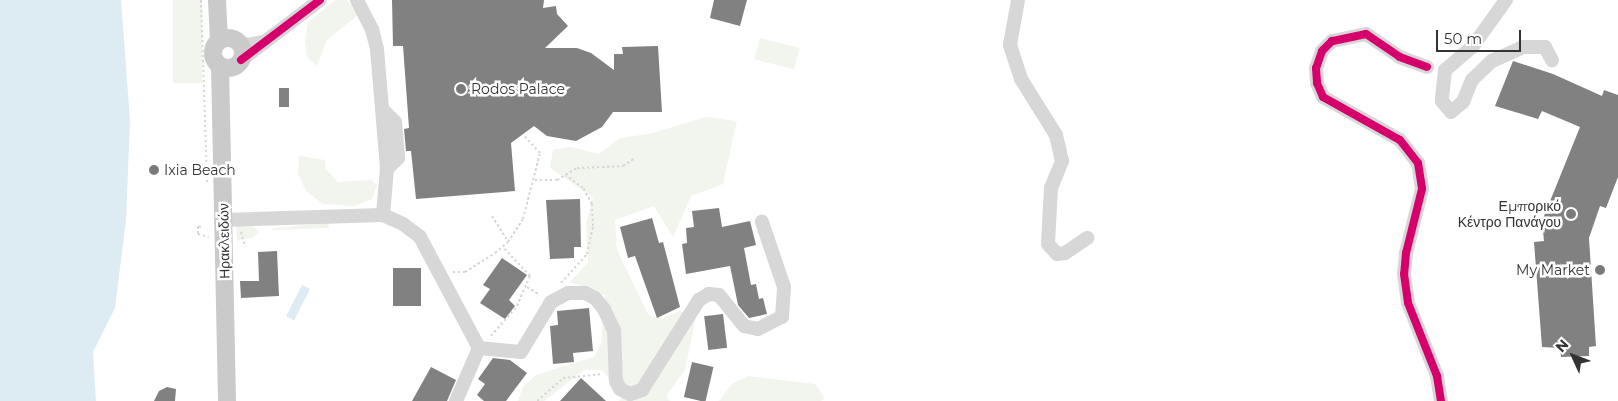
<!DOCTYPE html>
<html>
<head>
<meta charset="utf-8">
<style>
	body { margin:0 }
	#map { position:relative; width:1618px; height:401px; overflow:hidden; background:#fff; font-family:Montserrat,sans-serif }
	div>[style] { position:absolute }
	.green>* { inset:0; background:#f1f5ed; transform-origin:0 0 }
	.water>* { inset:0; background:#ddebf3; transform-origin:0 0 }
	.building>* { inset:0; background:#818181; transform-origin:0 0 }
	.path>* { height:2px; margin-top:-1px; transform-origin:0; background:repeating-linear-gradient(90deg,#d6d6d6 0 2.5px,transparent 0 5px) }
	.minor>* { height:14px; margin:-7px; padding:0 7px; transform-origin:7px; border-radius:7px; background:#d7d7d7 }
	.major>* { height:18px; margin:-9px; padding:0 9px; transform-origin:9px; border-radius:9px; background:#cacaca }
	.major>.ring { margin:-9px; padding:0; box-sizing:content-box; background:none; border:18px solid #cacaca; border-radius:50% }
	.cycleway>* { height:8px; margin:-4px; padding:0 4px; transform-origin:4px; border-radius:4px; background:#d6006c }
	.dots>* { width:14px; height:14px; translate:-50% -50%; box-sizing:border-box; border:2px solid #fff; border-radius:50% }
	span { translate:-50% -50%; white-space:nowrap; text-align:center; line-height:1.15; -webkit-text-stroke:5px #fff; paint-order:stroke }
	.poi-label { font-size:14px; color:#333 }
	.left { translate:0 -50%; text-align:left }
	.right { translate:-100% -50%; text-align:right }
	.street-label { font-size:14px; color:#333 }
	.north { position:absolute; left:1548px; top:331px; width:50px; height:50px; -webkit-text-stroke:4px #fff; paint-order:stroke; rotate:313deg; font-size:14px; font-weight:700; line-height:20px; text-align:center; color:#333 }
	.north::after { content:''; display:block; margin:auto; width:18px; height:22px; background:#333; clip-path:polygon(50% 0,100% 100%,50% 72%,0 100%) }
	.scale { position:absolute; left:1436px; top:30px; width:85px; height:22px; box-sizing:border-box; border:2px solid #333; border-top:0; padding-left:6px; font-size:15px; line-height:18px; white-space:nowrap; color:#333; -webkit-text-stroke:4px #fff; paint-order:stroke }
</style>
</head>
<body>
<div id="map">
	<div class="green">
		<div style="left:173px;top:0;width:29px;height:83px"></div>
		<div style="clip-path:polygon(336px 0,347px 0,358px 15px,327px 40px,317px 66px,307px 57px,305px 41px,308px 22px)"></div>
		<div style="left:760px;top:38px;width:41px;height:22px;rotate:14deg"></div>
		<div style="clip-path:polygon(706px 117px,737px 121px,723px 184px,691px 196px,673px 237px,654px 206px,615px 220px,617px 250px,649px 316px,663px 318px,679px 311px,696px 317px,685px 370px,666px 396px,670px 401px,619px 401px,623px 396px,602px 370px,584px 370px,544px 401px,518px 401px,523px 387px,536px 375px,594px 357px,601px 344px,605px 295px,570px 282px,588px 262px,586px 225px,593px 197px,550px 168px,553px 150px,571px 147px,599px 154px,620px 138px,649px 134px)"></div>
		<div style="clip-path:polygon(299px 156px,325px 160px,326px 169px,338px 182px,371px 180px,377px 185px,372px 199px,354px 206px,323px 204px,306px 191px,298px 174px)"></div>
		<div style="clip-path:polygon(328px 223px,329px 228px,271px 230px,274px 228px)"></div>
		<div style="clip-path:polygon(236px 226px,254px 227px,259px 232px,254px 237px,237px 241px)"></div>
		<div style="clip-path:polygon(748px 376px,815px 384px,825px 398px,821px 401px,719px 401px,732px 384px)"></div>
	</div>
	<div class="water">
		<div style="clip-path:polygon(0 0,121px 0,130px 120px,126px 220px,115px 308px,93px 352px,96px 401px,0 401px)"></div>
		<div style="left:302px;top:285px;width:9px;height:35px;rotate:27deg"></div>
	</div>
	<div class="building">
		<div style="clip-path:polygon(392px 0,544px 0,543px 8px,556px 6px,557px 14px,568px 26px,545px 48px,577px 48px,591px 53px,614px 70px,614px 54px,623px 54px,622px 47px,658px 46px,662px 112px,613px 112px,602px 127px,576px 141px,547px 136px,534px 126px,511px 143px,515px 191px,416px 199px,411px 151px,406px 151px,404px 129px,409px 128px,403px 46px,393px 46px)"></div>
		<div style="clip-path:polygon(714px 0,747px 0,740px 26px,710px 18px)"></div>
		<div style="clip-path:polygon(1513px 61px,1553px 74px,1602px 96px,1604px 90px,1618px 95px,1618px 177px,1606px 208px,1600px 206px,1589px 238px,1596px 346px,1589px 347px,1589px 356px,1561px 357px,1560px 348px,1542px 347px,1534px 242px,1544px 241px,1542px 221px,1580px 127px,1542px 111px,1538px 119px,1495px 106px)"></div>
		<div style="left:279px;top:88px;width:10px;height:19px"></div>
		<div style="clip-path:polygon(580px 199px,581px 247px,574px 247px,574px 258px,550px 259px,546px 200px)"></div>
		<div style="clip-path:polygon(719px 208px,722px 227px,750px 221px,756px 245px,744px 248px,751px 285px,756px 284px,759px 299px,763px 298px,767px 314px,749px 318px,738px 305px,730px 266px,686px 274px,682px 244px,687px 243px,686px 228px,694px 227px,692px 211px)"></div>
		<div style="clip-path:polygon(652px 218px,659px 243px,663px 242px,680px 307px,657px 318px,635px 256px,628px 258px,620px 227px)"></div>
		<div style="clip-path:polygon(277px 251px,279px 296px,241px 298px,240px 281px,259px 281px,258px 252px)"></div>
		<div style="clip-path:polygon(502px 258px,527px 275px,509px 300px,515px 306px,505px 319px,480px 303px,490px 289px,483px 285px)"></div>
		<div style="left:393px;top:268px;width:28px;height:38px"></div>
		<div style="clip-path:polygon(589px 308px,593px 351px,573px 353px,574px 362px,553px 364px,550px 326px,558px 325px,557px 311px)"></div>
		<div style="left:723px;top:314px;width:34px;height:19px;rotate:83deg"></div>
		<div style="clip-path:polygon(493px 358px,510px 360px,527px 373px,506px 401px,484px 401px,477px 395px,485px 384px,478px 379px)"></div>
		<div style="left:692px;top:362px;width:22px;height:36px;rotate:13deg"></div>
		<div style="clip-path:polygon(431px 367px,456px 380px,447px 401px,412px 401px)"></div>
		<div style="clip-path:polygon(581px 378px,606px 401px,560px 401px)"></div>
		<div style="clip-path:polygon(167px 387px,176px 389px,175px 401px,154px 401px,159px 391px)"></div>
	</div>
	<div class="path">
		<div style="left:201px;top:0;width:185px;rotate:88.1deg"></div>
		<div style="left:535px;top:180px;width:22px"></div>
		<div style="left:557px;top:180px;width:23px;rotate:-31deg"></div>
		<div style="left:577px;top:168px;width:46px;rotate:-2.5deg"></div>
		<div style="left:623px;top:166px;width:14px;rotate:-34deg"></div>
		<div style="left:492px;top:216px;width:31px;rotate:58deg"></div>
		<div style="left:201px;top:227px;width:3px;rotate:-162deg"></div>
		<div style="left:198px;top:226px;width:8px;rotate:90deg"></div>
		<div style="left:198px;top:234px;width:11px;rotate:15deg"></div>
		<div style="left:241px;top:232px;width:15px;rotate:74deg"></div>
		<div style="left:453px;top:272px;width:12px"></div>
		<div style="left:465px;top:272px;width:36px;rotate:-32deg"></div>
		<div style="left:495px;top:253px;width:17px;rotate:-40deg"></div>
		<div style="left:508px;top:242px;width:27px;rotate:-57deg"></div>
		<div style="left:523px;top:219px;width:68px;rotate:-75.6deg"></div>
		<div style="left:540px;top:153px;width:25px;rotate:-133deg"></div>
		<div style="left:561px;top:283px;width:39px;rotate:-48deg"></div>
		<div style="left:587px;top:254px;width:29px;rotate:-78deg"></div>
		<div style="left:593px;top:226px;width:22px;rotate:-93deg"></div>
		<div style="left:592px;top:204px;width:18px;rotate:-119deg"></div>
		<div style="left:583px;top:188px;width:21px;rotate:-143deg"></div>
		<div style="left:527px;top:287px;width:15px;rotate:32deg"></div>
		<div style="left:491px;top:336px;width:40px;rotate:-49deg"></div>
		<div style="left:517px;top:306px;width:33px;rotate:-67deg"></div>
		<div style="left:530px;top:276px;width:40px;rotate:-133deg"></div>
		<div style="left:537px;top:401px;width:35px;rotate:-41deg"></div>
		<div style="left:563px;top:378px;width:40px;rotate:-5.7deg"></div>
	</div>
	<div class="minor">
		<div style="left:357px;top:0;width:33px;rotate:63deg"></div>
		<div style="left:372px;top:29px;width:21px;rotate:76deg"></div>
		<div style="left:377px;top:49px;width:120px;rotate:85.2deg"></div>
		<div style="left:387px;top:169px;width:46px;rotate:95deg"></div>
		<div style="left:1018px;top:0;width:46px;rotate:100.1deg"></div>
		<div style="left:1010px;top:45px;width:36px;rotate:72deg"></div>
		<div style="left:1021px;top:79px;width:66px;rotate:58deg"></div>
		<div style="left:1056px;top:135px;width:27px;rotate:77deg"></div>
		<div style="left:1062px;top:161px;width:29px;rotate:112deg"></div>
		<div style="left:1051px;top:188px;width:56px;rotate:93.1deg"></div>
		<div style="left:1048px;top:244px;width:13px;rotate:48deg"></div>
		<div style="left:1057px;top:254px;width:8px;rotate:-7deg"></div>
		<div style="left:1065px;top:253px;width:27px;rotate:-34deg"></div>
		<div style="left:1506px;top:0;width:57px;rotate:125.7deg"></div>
		<div style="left:1473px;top:46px;width:37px;rotate:139deg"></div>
		<div style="left:1445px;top:70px;width:31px;rotate:96deg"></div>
		<div style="left:1442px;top:101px;width:14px;rotate:51deg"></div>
		<div style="left:1451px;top:112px;width:16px;rotate:-40deg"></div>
		<div style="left:1463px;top:102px;width:24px;rotate:-68deg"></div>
		<div style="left:1472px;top:80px;width:28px;rotate:-44deg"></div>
		<div style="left:1492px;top:61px;width:35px;rotate:-24deg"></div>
		<div style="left:1524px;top:47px;width:21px"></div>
		<div style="left:1545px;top:47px;width:15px;rotate:62deg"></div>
		<div style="left:241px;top:46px;width:22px;rotate:-10deg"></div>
		<div style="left:241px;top:60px;width:99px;rotate:-37.2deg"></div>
		<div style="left:1427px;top:67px;width:29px;rotate:-160deg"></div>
		<div style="left:1400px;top:57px;width:41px;rotate:-145.9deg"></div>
		<div style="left:1366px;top:34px;width:35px;rotate:168deg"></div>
		<div style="left:1332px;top:41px;width:14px;rotate:135deg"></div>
		<div style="left:1322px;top:51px;width:18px;rotate:109deg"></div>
		<div style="left:1316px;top:68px;width:15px;rotate:86deg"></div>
		<div style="left:1317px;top:83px;width:15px;rotate:67deg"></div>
		<div style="left:1323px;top:97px;width:88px;rotate:29.2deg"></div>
		<div style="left:1400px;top:140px;width:29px;rotate:52deg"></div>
		<div style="left:1418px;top:163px;width:26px;rotate:81deg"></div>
		<div style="left:1422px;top:189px;width:66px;rotate:104deg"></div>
		<div style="left:1406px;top:253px;width:21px;rotate:95deg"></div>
		<div style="left:1404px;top:274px;width:29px;rotate:82deg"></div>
		<div style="left:1408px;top:303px;width:79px;rotate:68.3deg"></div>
		<div style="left:1437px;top:376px;width:25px;rotate:81deg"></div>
		<div style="left:382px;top:109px;width:18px;rotate:45deg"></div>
		<div style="left:395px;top:122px;width:36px;rotate:85deg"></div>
		<div style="left:398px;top:158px;width:16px;rotate:135deg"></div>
		<div style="left:223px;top:220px;width:160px;rotate:-1.8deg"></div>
		<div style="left:383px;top:215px;width:22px;rotate:24deg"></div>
		<div style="left:403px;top:224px;width:21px;rotate:37deg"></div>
		<div style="left:420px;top:237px;width:126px;rotate:62deg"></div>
		<div style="left:479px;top:348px;width:42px;rotate:5.4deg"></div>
		<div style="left:521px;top:352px;width:58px;rotate:-59deg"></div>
		<div style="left:551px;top:302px;width:19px;rotate:-28deg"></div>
		<div style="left:568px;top:293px;width:17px"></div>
		<div style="left:585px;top:293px;width:11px;rotate:27deg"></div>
		<div style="left:595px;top:298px;width:14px;rotate:51deg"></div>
		<div style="left:604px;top:309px;width:23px;rotate:65deg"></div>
		<div style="left:614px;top:330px;width:51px;rotate:87.8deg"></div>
		<div style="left:616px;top:381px;width:9px;rotate:63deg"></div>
		<div style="left:620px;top:389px;width:11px;rotate:27deg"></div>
		<div style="left:630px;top:394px;width:13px;rotate:-18deg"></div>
		<div style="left:642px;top:390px;width:107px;rotate:-57.7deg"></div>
		<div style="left:699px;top:300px;width:12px;rotate:-31deg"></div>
		<div style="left:709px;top:294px;width:10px;rotate:6deg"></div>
		<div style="left:719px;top:295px;width:40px;rotate:51deg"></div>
		<div style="left:744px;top:326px;width:14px;rotate:12deg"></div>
		<div style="left:758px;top:329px;width:27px;rotate:-27deg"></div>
		<div style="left:782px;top:317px;width:30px;rotate:-86deg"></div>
		<div style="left:784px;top:287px;width:69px;rotate:-108.7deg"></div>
		<div style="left:456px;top:401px;width:58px;rotate:-66.5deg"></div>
	</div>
	<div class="major">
		<div style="left:217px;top:0;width:41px;rotate:87.2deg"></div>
		<div class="ring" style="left:213px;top:38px;width:12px;height:12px"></div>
		<div style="left:220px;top:66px;width:335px;rotate:88.8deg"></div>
	</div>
	<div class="cycleway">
		<div style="left:241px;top:60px;width:99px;rotate:-37.2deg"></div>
		<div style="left:1427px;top:67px;width:29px;rotate:-160deg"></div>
		<div style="left:1400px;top:57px;width:41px;rotate:-145.9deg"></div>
		<div style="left:1366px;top:34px;width:35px;rotate:168deg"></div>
		<div style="left:1332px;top:41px;width:14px;rotate:135deg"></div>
		<div style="left:1322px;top:51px;width:18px;rotate:109deg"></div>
		<div style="left:1316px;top:68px;width:15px;rotate:86deg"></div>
		<div style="left:1317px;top:83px;width:15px;rotate:67deg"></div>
		<div style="left:1323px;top:97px;width:88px;rotate:29.2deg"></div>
		<div style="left:1400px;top:140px;width:29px;rotate:52deg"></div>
		<div style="left:1418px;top:163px;width:26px;rotate:81deg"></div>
		<div style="left:1422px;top:189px;width:66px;rotate:104deg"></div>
		<div style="left:1406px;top:253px;width:21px;rotate:95deg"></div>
		<div style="left:1404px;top:274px;width:29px;rotate:82deg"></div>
		<div style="left:1408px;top:303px;width:79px;rotate:68.3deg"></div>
		<div style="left:1437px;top:376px;width:25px;rotate:81deg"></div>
	</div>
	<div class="dots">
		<div style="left:461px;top:89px;background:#7a7a7a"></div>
		<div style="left:154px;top:170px;background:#7a7a7a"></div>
		<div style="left:1571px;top:214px;background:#7a7a7a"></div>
		<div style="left:1600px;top:270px;background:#7a7a7a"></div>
	</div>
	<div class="poi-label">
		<span class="left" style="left:471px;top:89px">Rodos Palace</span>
		<span class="left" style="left:164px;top:170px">Ixia Beach</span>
		<span class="right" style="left:1561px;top:214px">Εμπορικό<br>Κέντρο Πανάγου</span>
		<span class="right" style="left:1590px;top:270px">My Market</span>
	</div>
	<div class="street-label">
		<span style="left:224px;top:241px;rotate:-91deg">Ηρακλειδών</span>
	</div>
	<div class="north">N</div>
	<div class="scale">50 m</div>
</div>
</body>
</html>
